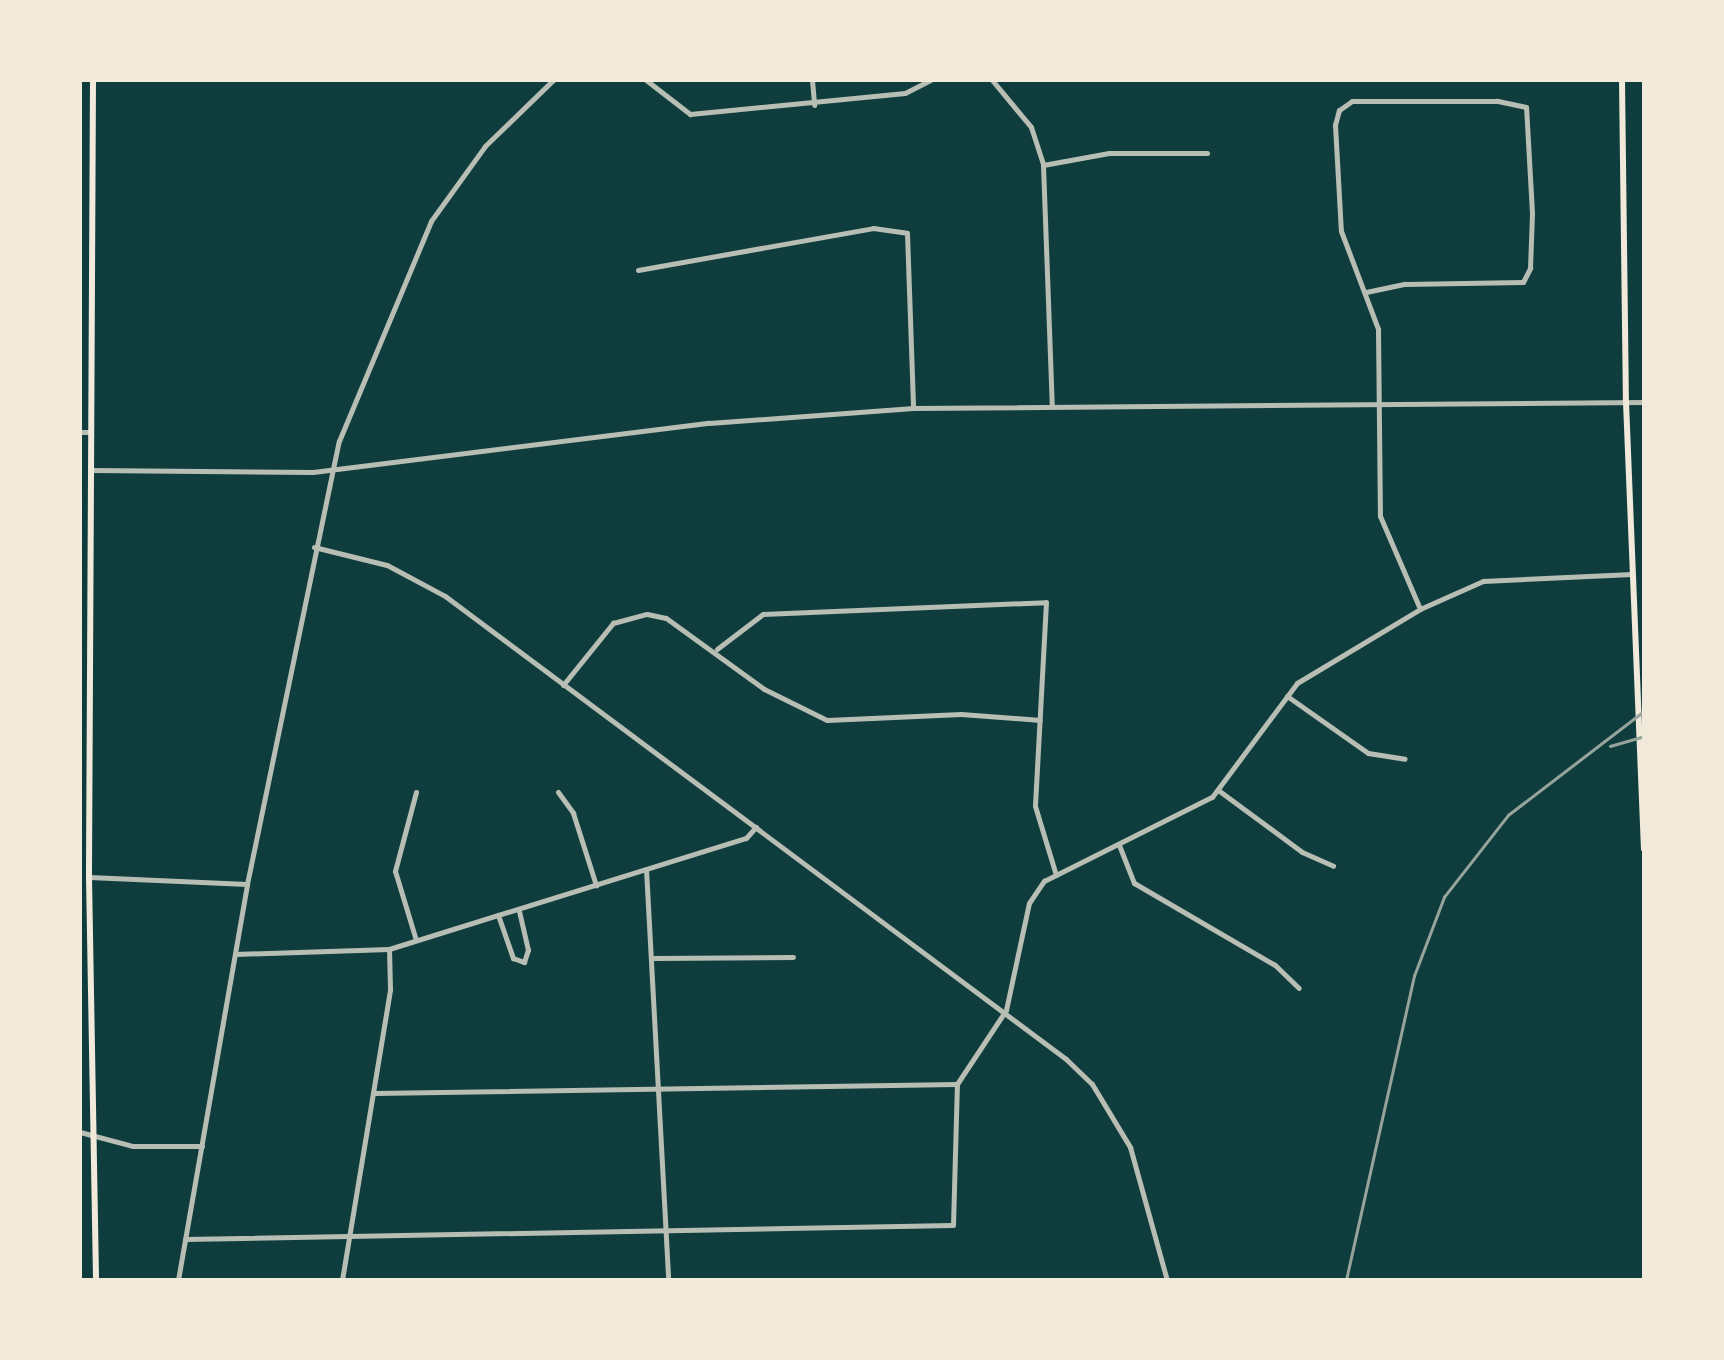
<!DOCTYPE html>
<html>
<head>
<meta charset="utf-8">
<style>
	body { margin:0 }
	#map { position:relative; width:1724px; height:1360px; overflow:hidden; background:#0f3d3e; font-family:Bitter,serif }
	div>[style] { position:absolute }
	.minor>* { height:5px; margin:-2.5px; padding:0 2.5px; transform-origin:2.5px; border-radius:2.5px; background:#b8beb3 }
	.tertiary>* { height:5px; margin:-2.5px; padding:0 2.5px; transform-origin:2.5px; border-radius:2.5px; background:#b8beb3 }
	.secondary>* { height:6px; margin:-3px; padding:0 3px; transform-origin:3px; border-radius:3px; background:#f1e9da }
	.rail>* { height:2.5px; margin:-1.25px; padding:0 1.25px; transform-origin:1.25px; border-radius:1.25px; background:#97a49c }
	span { translate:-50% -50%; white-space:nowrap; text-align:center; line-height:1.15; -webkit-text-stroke:8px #f1e9da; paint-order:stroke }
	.frame { position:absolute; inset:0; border:82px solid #f1e9da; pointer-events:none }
</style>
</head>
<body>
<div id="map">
	<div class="minor">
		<div style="left:646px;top:80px;width:56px;rotate:37.7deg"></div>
		<div style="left:690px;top:114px;width:216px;rotate:-5.6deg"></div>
		<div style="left:905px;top:93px;width:29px;rotate:-27deg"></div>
		<div style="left:812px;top:80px;width:25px;rotate:85deg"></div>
		<div style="left:992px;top:80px;width:61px;rotate:50.3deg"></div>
		<div style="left:1031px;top:127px;width:40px;rotate:72deg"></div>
		<div style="left:1043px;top:165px;width:240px;rotate:87.9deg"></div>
		<div style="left:1043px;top:165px;width:67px;rotate:-10.3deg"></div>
		<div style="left:1109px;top:153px;width:98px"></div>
		<div style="left:638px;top:270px;width:239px;rotate:-10.1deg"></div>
		<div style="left:873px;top:228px;width:34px;rotate:8deg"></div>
		<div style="left:907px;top:233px;width:175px;rotate:88deg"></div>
		<div style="left:1366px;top:292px;width:40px;rotate:-12deg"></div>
		<div style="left:1405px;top:284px;width:118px;rotate:-1deg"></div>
		<div style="left:1523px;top:282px;width:16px;rotate:-63deg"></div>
		<div style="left:1530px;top:268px;width:55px;rotate:-87.9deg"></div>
		<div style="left:1532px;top:213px;width:106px;rotate:-93.2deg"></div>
		<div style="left:1526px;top:107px;width:30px;rotate:-168deg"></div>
		<div style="left:1497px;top:101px;width:145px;rotate:180deg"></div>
		<div style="left:1352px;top:101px;width:16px;rotate:145deg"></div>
		<div style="left:1339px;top:110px;width:16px;rotate:105deg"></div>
		<div style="left:1335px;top:125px;width:106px;rotate:86.8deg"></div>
		<div style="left:1341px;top:231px;width:105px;rotate:69.3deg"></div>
		<div style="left:1378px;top:329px;width:187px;rotate:89.4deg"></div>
		<div style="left:1380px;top:516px;width:101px;rotate:66.7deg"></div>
		<div style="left:717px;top:649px;width:58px;rotate:-37.3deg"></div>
		<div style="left:763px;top:614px;width:283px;rotate:-2.4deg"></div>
		<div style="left:1046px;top:602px;width:204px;rotate:93.1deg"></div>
		<div style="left:1035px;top:806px;width:72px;rotate:73.1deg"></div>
		<div style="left:563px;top:685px;width:80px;rotate:-51.1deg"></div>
		<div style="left:613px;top:623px;width:35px;rotate:-15deg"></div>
		<div style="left:647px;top:614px;width:19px;rotate:12deg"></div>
		<div style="left:666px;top:618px;width:121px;rotate:35.9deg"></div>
		<div style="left:764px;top:689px;width:70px;rotate:26.2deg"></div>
		<div style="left:827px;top:720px;width:134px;rotate:-2.6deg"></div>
		<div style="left:961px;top:714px;width:79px;rotate:4.3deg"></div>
		<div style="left:1287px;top:696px;width:99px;rotate:35.1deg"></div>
		<div style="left:1368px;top:753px;width:37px;rotate:9deg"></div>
		<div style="left:1218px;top:790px;width:104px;rotate:36.4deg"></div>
		<div style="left:1302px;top:852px;width:34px;rotate:24deg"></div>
		<div style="left:416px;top:792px;width:82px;rotate:104.9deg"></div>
		<div style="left:395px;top:871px;width:72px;rotate:73.1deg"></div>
		<div style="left:558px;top:792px;width:26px;rotate:54deg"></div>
		<div style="left:573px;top:813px;width:76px;rotate:72.3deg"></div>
		<div style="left:1119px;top:845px;width:41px;rotate:68.5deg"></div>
		<div style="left:1134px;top:883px;width:163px;rotate:30.2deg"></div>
		<div style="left:1275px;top:965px;width:33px;rotate:44deg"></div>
		<div style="left:89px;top:877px;width:158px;rotate:2.5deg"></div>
		<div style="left:498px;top:915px;width:46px;rotate:70.8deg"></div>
		<div style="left:513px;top:958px;width:12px;rotate:20deg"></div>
		<div style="left:524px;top:962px;width:13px;rotate:-72deg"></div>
		<div style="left:528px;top:950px;width:40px;rotate:-103deg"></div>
		<div style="left:235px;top:954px;width:154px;rotate:-1.9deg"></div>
		<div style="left:389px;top:949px;width:374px;rotate:-17.3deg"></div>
		<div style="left:746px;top:838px;width:15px;rotate:-48deg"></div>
		<div style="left:653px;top:958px;width:140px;rotate:-0.4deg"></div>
		<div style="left:375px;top:1093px;width:582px;rotate:-0.89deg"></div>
		<div style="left:80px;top:1132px;width:55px;rotate:14.8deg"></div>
		<div style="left:133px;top:1146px;width:69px"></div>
		<div style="left:185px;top:1239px;width:768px;rotate:-1.04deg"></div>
		<div style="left:953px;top:1225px;width:141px;rotate:-88.4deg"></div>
		<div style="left:957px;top:1084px;width:89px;rotate:-56.5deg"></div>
		<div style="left:1006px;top:1010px;width:109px;rotate:-77.9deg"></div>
		<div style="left:1029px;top:903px;width:27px;rotate:-56deg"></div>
		<div style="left:1044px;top:881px;width:188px;rotate:-26.6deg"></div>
		<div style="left:1212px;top:797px;width:142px;rotate:-53.3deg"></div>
		<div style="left:1297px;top:683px;width:144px;rotate:-31deg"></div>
		<div style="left:1420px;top:609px;width:69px;rotate:-24deg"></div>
		<div style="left:1483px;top:581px;width:149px;rotate:-2.7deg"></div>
		<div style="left:342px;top:1280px;width:295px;rotate:-80.6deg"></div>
		<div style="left:390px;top:989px;width:40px;rotate:-91.4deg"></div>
	</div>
	<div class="tertiary">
		<div style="left:80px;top:432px;width:11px"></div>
		<div style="left:91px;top:470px;width:222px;rotate:0.5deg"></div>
		<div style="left:313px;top:472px;width:399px;rotate:-7.1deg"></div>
		<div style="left:709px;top:423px;width:205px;rotate:-4.2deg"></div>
		<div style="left:913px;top:408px;width:731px;rotate:-0.47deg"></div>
		<div style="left:314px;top:547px;width:75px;rotate:13.9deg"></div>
		<div style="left:387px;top:565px;width:66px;rotate:28.1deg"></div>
		<div style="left:445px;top:596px;width:775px;rotate:36.71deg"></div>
		<div style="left:1066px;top:1059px;width:36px;rotate:44deg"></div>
		<div style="left:1092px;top:1084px;width:74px;rotate:58.9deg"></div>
		<div style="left:1130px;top:1147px;width:138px;rotate:74.5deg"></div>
		<div style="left:646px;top:869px;width:412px;rotate:86.9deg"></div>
		<div style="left:178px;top:1280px;width:402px;rotate:-80.1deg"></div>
		<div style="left:247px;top:884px;width:452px;rotate:-78.3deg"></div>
		<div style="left:339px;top:441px;width:238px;rotate:-67.3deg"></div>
		<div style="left:431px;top:221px;width:92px;rotate:-54.2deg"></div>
		<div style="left:485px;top:146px;width:95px;rotate:-44.1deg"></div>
	</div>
	<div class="secondary">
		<div style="left:93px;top:80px;width:797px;rotate:90.29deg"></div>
		<div style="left:89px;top:877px;width:403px;rotate:89deg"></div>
		<div style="left:1622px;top:80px;width:322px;rotate:89.3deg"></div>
		<div style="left:1626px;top:402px;width:447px;rotate:87.7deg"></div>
	</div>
	<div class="rail">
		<div style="left:1610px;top:746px;width:35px;rotate:-16deg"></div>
		<div style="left:1346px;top:1280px;width:312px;rotate:-77.4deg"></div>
		<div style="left:1414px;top:976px;width:85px;rotate:-69.2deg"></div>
		<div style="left:1444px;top:897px;width:104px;rotate:-52deg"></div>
		<div style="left:1508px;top:815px;width:171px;rotate:-37.4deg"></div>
	</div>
	<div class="frame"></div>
</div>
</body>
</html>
